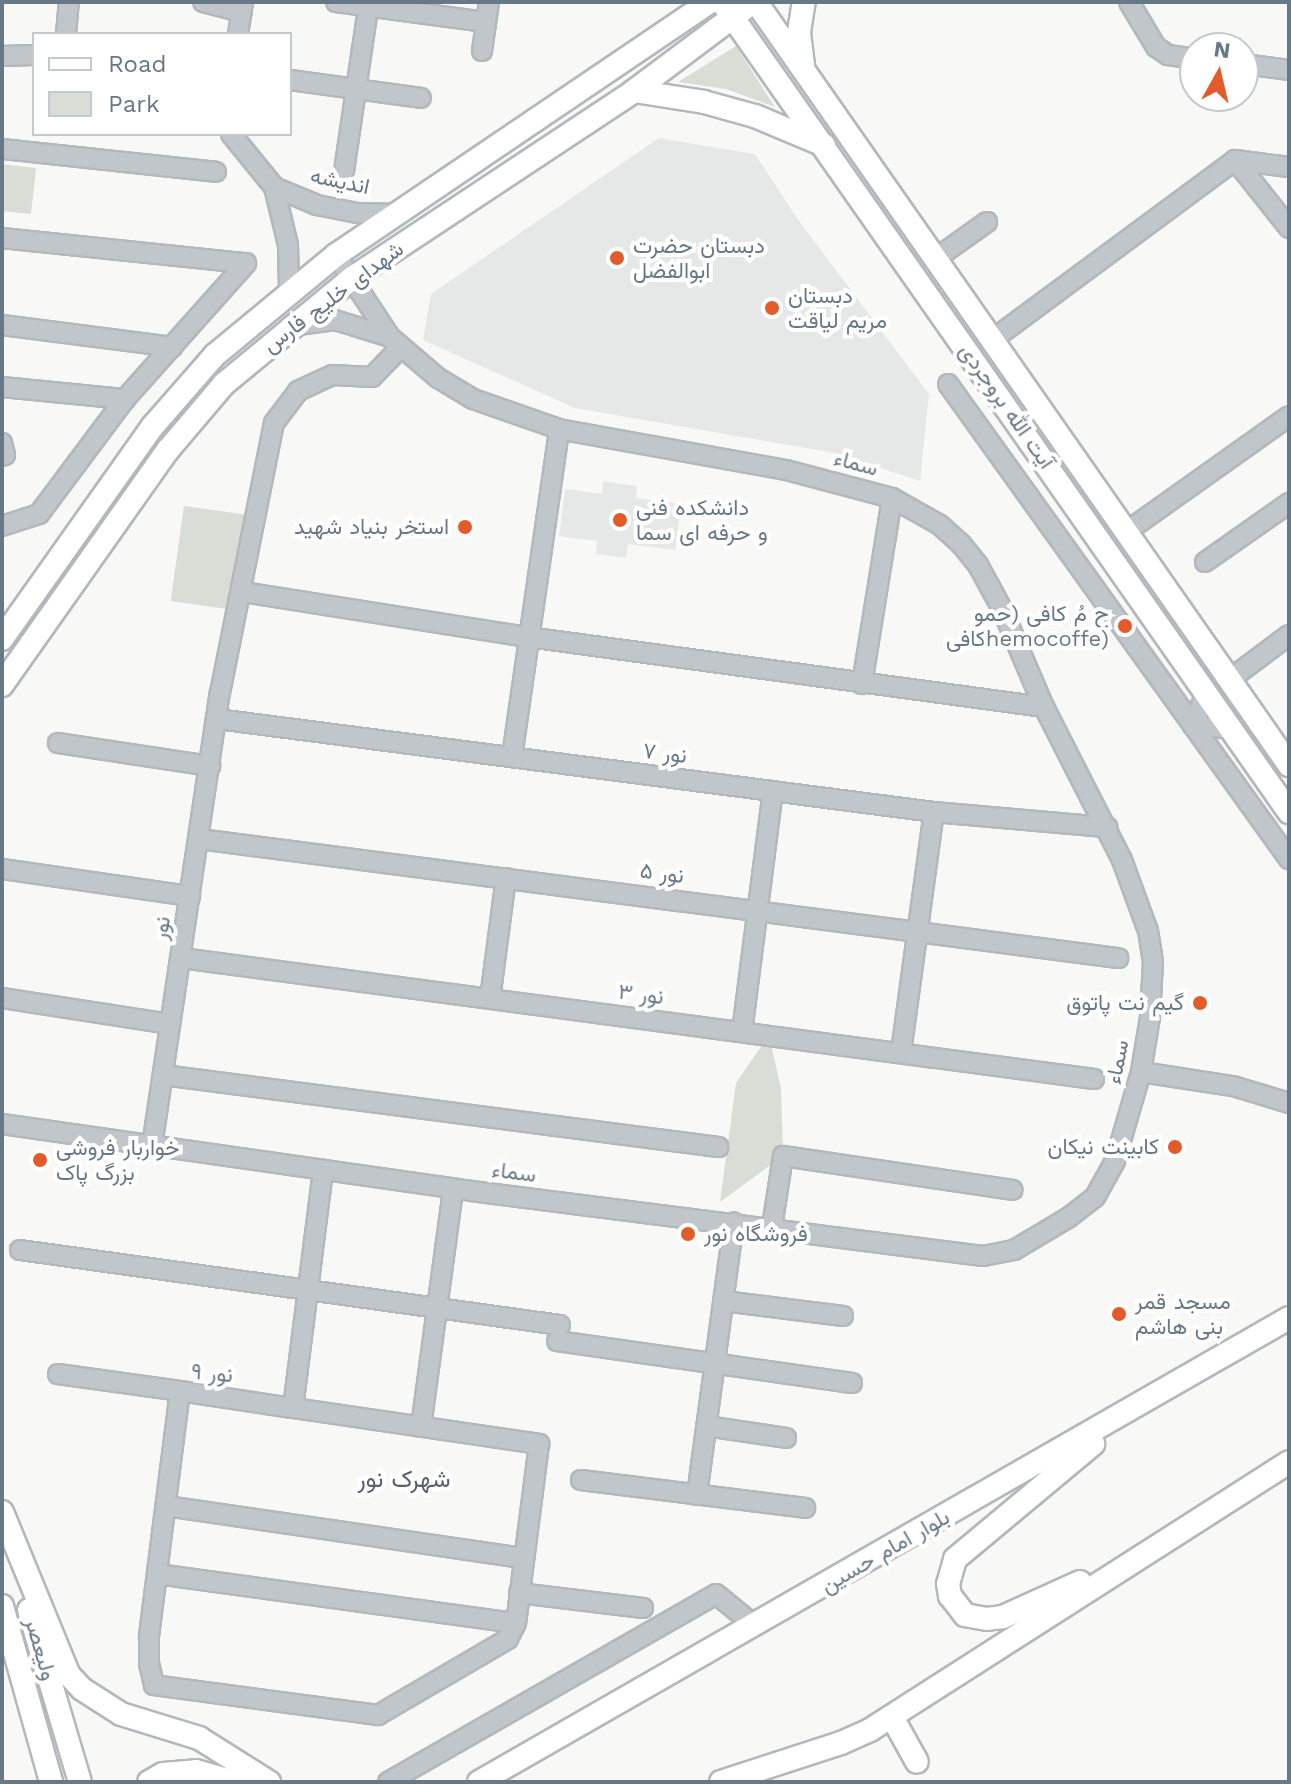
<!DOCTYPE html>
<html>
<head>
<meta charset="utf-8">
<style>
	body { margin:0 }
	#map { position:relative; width:1291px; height:1784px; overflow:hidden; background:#f8f8f6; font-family:"Work Sans",Vazirmatn,sans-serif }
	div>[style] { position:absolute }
	.built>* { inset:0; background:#e6e7e7 }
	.green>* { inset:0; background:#d8ddd5; transform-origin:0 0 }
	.roads { filter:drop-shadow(2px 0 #b3b8bc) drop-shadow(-2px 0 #b3b8bc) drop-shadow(0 2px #b3b8bc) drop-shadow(0 -2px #b3b8bc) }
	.minor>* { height:18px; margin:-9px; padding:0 9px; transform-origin:9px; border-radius:9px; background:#c1c6ca }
	.major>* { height:22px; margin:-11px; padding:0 11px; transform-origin:11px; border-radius:11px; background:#fff }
	.dots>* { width:22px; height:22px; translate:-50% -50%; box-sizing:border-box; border:4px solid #fff; border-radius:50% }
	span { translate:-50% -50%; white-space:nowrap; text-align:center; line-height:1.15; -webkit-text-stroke:8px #fff; paint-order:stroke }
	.street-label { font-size:22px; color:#677887 }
	.poi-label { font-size:22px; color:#677887 }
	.left { translate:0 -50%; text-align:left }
	.right { translate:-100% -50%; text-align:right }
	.neighbourhood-label { font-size:24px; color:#55616c }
	.frame { position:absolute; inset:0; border:4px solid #677887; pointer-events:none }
	.legend { position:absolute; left:32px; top:32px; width:260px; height:104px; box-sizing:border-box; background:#fff; border:2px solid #c2c9cf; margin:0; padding:10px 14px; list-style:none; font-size:24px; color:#677887 }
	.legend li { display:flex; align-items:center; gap:16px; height:40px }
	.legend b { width:40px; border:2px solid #c2c9cf }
	.north { position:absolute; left:1179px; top:32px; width:80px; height:80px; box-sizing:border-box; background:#fff; border:2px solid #c2c9cf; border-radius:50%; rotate:8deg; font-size:22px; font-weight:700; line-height:32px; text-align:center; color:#677887 }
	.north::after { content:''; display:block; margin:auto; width:28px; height:36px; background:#e35a2b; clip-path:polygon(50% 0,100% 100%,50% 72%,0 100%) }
</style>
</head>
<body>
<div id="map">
	<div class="built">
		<div style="clip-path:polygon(659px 138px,755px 154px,799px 221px,929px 394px,920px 481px,835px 453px,575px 408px,423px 340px,431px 294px)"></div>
		<div style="clip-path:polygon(603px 481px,637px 486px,636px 498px,681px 504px,675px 550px,628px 544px,626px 558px,596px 554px,597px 541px,559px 536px,565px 489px,602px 494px)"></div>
	</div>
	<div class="green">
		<div style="clip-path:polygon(736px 46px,775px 107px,726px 89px,678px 82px)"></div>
		<div style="clip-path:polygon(2px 164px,36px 168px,31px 214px,2px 211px)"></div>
		<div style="left:184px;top:506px;width:63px;height:96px;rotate:8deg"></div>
		<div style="clip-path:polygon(769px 1035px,781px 1089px,783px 1156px,720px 1202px,736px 1083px)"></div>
	</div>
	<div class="roads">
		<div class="minor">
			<div style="left:203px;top:2px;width:40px;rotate:14.4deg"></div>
			<div style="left:336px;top:2px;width:151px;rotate:7.6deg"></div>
			<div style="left:1129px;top:2px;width:52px;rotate:59deg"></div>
			<div style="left:1156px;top:47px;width:14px;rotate:34deg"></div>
			<div style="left:1168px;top:55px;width:27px;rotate:8deg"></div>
			<div style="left:66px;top:34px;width:32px;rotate:-85deg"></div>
			<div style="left:238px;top:34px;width:32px;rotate:-81deg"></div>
			<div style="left:482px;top:51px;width:49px;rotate:-81.9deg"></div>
			<div style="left:2px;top:56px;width:32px;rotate:-2deg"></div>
			<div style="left:1243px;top:64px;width:46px;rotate:7.4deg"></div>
			<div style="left:290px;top:80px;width:132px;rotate:7.8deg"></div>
			<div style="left:231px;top:134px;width:68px;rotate:50.9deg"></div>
			<div style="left:274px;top:187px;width:60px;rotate:76.4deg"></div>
			<div style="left:288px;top:245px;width:45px;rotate:88.7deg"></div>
			<div style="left:2px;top:149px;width:215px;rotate:6.1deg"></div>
			<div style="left:1235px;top:160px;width:87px;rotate:51.5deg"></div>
			<div style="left:344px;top:171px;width:171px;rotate:-81.6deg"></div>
			<div style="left:274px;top:187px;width:47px;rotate:22.7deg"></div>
			<div style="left:317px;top:205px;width:41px;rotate:11.3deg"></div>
			<div style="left:357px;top:213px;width:41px;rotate:1.4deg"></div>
			<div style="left:2px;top:238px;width:245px;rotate:5.9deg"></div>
			<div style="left:935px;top:259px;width:64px;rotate:-35.4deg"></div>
			<div style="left:2px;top:325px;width:172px;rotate:7.3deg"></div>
			<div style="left:291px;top:326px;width:44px;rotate:-7.8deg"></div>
			<div style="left:335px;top:320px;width:54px;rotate:17.1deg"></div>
			<div style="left:992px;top:340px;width:302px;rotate:-36.5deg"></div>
			<div style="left:1235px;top:160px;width:54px;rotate:7.4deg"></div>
			<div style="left:948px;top:384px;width:585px;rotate:54.33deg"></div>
			<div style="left:2px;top:387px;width:124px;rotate:5.6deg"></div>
			<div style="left:2px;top:443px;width:12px;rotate:76deg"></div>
			<div style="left:5px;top:455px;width:3px;rotate:162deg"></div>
			<div style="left:2px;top:526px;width:39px;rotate:-18deg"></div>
			<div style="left:39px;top:514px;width:144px;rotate:-53.2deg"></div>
			<div style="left:125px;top:399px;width:182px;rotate:-48.3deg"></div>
			<div style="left:1126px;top:532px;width:200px;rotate:-35.4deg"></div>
			<div style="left:1205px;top:562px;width:103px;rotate:-35.1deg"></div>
			<div style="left:243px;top:592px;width:289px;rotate:9deg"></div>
			<div style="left:528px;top:637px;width:521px;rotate:7.73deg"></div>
			<div style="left:1229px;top:680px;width:75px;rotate:-36.9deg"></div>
			<div style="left:862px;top:684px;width:188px;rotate:-80.8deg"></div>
			<div style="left:1206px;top:693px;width:35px;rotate:112deg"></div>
			<div style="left:1193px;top:725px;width:39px;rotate:6deg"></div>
			<div style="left:217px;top:719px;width:723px;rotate:7.39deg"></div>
			<div style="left:934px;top:812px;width:174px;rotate:5deg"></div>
			<div style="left:58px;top:743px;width:154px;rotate:8.6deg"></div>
			<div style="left:512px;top:757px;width:331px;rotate:-81.8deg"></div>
			<div style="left:199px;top:839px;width:927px;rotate:7.38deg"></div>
			<div style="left:2px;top:869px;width:190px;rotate:8.2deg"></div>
			<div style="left:181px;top:958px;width:921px;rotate:7.55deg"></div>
			<div style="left:2px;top:998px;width:170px;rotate:8.8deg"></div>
			<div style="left:490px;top:999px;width:122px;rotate:-82.5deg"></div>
			<div style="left:742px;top:1032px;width:243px;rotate:-82.7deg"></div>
			<div style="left:901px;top:1052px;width:242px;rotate:-82.2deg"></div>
			<div style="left:1141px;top:1072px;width:93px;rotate:8.7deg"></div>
			<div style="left:1233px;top:1086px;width:59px;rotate:16.9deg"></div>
			<div style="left:163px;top:1075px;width:560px;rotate:7.39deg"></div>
			<div style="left:2px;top:1124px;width:474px;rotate:8.1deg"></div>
			<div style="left:471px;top:1191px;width:516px;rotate:7.24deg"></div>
			<div style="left:983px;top:1256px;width:32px;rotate:-11deg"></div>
			<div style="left:1014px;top:1250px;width:63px;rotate:-30.7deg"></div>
			<div style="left:1068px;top:1218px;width:34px;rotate:-38deg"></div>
			<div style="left:1095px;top:1197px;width:41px;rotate:-60.9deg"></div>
			<div style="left:1115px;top:1161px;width:93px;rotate:-73.7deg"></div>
			<div style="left:1141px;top:1072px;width:56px;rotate:-80.7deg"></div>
			<div style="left:1150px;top:1017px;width:55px;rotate:-86.9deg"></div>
			<div style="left:1153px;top:962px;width:31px;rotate:-99deg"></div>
			<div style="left:1148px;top:931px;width:76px;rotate:-110.1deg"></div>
			<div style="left:1122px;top:860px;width:172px;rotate:-117deg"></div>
			<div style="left:1044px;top:707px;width:107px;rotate:-113.2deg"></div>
			<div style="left:1002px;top:609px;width:50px;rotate:-118.6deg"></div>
			<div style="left:978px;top:565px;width:27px;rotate:-129deg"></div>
			<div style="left:961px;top:544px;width:28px;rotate:-138deg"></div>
			<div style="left:940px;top:525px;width:55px;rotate:-150.6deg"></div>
			<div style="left:892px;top:498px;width:110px;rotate:-165.2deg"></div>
			<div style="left:786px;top:470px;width:231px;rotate:-169.8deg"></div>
			<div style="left:559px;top:429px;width:91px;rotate:-160.8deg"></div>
			<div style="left:473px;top:399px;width:41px;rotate:-149deg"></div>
			<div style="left:438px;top:378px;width:63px;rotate:-139.5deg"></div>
			<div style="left:390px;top:337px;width:98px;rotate:-123.4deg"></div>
			<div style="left:152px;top:1146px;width:458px;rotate:-81.5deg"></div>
			<div style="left:220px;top:693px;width:275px;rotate:-78.7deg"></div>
			<div style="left:274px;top:423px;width:40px;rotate:-53deg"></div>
			<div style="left:298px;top:391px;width:38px;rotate:-25deg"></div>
			<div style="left:333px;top:375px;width:39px;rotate:3deg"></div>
			<div style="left:372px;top:377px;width:40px;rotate:-46deg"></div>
			<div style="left:772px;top:1227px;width:72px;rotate:-81.2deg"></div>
			<div style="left:783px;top:1156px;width:232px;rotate:8.4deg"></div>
			<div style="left:20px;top:1250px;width:545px;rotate:7.91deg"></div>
			<div style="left:723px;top:1301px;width:121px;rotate:7.1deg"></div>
			<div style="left:557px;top:1341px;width:298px;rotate:8.1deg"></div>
			<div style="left:58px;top:1374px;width:123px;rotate:7.9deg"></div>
			<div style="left:180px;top:1391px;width:114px;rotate:8.6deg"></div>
			<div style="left:293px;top:1408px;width:249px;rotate:8.3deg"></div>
			<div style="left:539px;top:1444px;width:180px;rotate:97.3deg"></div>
			<div style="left:516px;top:1623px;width:18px;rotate:117deg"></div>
			<div style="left:508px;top:1639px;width:151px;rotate:149.7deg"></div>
			<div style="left:378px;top:1715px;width:226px;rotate:-172.4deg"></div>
			<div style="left:154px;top:1685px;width:22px;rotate:-103deg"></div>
			<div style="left:149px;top:1664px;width:28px;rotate:-90deg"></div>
			<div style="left:149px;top:1636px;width:247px;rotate:-82.8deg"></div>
			<div style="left:293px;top:1408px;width:240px;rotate:-82.8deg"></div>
			<div style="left:706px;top:1426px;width:81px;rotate:8.5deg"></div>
			<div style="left:421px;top:1427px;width:240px;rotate:-82.3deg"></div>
			<div style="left:581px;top:1480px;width:226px;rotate:7.1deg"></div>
			<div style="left:697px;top:1495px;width:275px;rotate:-82.3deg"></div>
			<div style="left:166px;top:1506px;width:362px;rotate:8.3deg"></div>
			<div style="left:157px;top:1574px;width:362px;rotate:7.8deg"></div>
			<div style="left:519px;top:1593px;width:125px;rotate:6.9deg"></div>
			<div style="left:388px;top:1782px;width:378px;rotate:-29.8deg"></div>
			<div style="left:716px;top:1594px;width:49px;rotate:39.2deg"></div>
		</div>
		<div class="major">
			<div style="left:722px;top:2px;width:989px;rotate:55.01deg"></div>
			<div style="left:756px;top:2px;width:931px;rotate:55.06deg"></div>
			<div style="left:803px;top:65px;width:33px;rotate:-97deg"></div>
			<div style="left:799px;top:32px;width:30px;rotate:-81deg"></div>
			<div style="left:634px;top:91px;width:71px;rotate:8.9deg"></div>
			<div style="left:704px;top:102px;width:53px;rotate:15.4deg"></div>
			<div style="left:755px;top:116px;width:75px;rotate:22.8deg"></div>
			<div style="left:2px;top:639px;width:261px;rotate:-54.7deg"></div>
			<div style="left:153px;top:426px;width:94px;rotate:-48.9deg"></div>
			<div style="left:215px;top:355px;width:157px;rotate:-39.6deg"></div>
			<div style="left:336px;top:255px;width:451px;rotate:-34.1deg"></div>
			<div style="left:2px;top:685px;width:288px;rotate:-54.8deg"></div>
			<div style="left:168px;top:450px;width:87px;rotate:-49.7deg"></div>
			<div style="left:224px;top:384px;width:166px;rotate:-39.6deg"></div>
			<div style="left:352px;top:278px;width:338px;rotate:-33.5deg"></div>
			<div style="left:634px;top:91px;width:149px;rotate:-36.8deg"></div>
			<div style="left:2px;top:1512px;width:176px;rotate:67.7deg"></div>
			<div style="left:69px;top:1675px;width:19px;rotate:47deg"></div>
			<div style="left:82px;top:1689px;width:46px;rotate:32.7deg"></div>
			<div style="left:121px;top:1714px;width:82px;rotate:17.1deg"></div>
			<div style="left:199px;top:1738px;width:83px;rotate:32.2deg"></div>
			<div style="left:1080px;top:1582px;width:85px;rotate:155.6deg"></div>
			<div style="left:1003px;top:1617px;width:16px;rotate:173deg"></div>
			<div style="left:987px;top:1619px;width:22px;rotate:-170deg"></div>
			<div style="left:965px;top:1615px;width:24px;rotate:-128deg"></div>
			<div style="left:950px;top:1596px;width:12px;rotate:-99deg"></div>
			<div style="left:948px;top:1584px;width:26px;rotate:-74deg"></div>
			<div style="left:955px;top:1559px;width:180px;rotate:-39.8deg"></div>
			<div style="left:2px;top:1606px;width:183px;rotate:74.4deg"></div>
			<div style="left:29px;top:1610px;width:179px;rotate:73.5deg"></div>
			<div style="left:892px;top:1717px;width:51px;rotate:60.9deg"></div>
			<div style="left:149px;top:1782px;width:16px;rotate:-30deg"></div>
			<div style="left:163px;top:1774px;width:33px;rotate:-5deg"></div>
			<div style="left:196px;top:1771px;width:40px;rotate:16deg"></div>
			<div style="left:479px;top:1782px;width:933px;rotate:-29.81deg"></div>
			<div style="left:721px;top:1782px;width:126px;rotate:-18deg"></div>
			<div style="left:841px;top:1743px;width:32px;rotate:-24deg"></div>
			<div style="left:870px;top:1730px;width:497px;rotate:-32.6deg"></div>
		</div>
	</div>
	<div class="dots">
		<div style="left:617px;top:258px;background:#e35a2b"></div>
		<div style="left:772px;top:308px;background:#e35a2b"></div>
		<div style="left:620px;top:520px;background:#e35a2b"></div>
		<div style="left:465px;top:527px;background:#e35a2b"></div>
		<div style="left:1125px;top:626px;background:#e35a2b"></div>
		<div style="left:1200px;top:1003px;background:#e35a2b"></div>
		<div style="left:1175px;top:1147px;background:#e35a2b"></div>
		<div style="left:40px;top:1160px;background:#e35a2b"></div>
		<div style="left:688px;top:1234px;background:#e35a2b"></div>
		<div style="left:1119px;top:1314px;background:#e35a2b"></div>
	</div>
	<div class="street-label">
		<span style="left:340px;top:181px;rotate:12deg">اندیشه</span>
		<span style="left:333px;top:297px;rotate:-37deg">شهدای خلیج فارس</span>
		<span style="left:1007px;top:406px;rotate:55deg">آیت الله بروجردی</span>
		<span style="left:856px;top:463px;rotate:15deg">سماء</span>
		<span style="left:665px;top:753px;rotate:7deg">نور ۷</span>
		<span style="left:662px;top:873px;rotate:7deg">نور ۵</span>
		<span style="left:161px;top:928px;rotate:-81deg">نور</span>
		<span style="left:641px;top:994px;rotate:7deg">نور ۳</span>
		<span style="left:1117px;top:1062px;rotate:-79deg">سماء</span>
		<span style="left:514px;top:1172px;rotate:7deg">سماء</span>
		<span style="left:212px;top:1373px;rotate:5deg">نور ۹</span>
		<span style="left:885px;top:1551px;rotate:-30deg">بلوار امام حسین</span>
		<span style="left:41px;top:1649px;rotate:74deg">ولیعصر</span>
	</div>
	<div class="poi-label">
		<span class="left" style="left:633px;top:258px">دبستان حضرت<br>ابوالفضل</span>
		<span class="left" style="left:788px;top:308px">دبستان<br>مریم لیاقت</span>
		<span class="left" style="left:636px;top:520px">دانشکده فنی<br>و حرفه ای سما</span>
		<span class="right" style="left:449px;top:527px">استخر بنیاد شهید</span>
		<span class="right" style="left:1109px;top:626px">حِ مُ کافی (حمو<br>کافیhemocoffe)</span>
		<span class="right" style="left:1184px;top:1003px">گیم نت پاتوق</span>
		<span class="left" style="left:56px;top:1160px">خواربار فروشی<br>بزرگ پاک</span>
		<span class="right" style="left:1159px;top:1147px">کابینت نیکان</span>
		<span class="left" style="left:704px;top:1234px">فروشگاه نور</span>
		<span class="left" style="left:1135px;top:1314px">مسجد قمر<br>بنی هاشم</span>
	</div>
	<div class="neighbourhood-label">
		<span style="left:404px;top:1480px">شهرک نور</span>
	</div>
	<div class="frame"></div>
	<ul class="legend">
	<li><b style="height:10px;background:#fff"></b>Road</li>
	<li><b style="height:22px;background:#d8ddd5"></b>Park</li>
	</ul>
	<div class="north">N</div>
</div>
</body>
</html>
